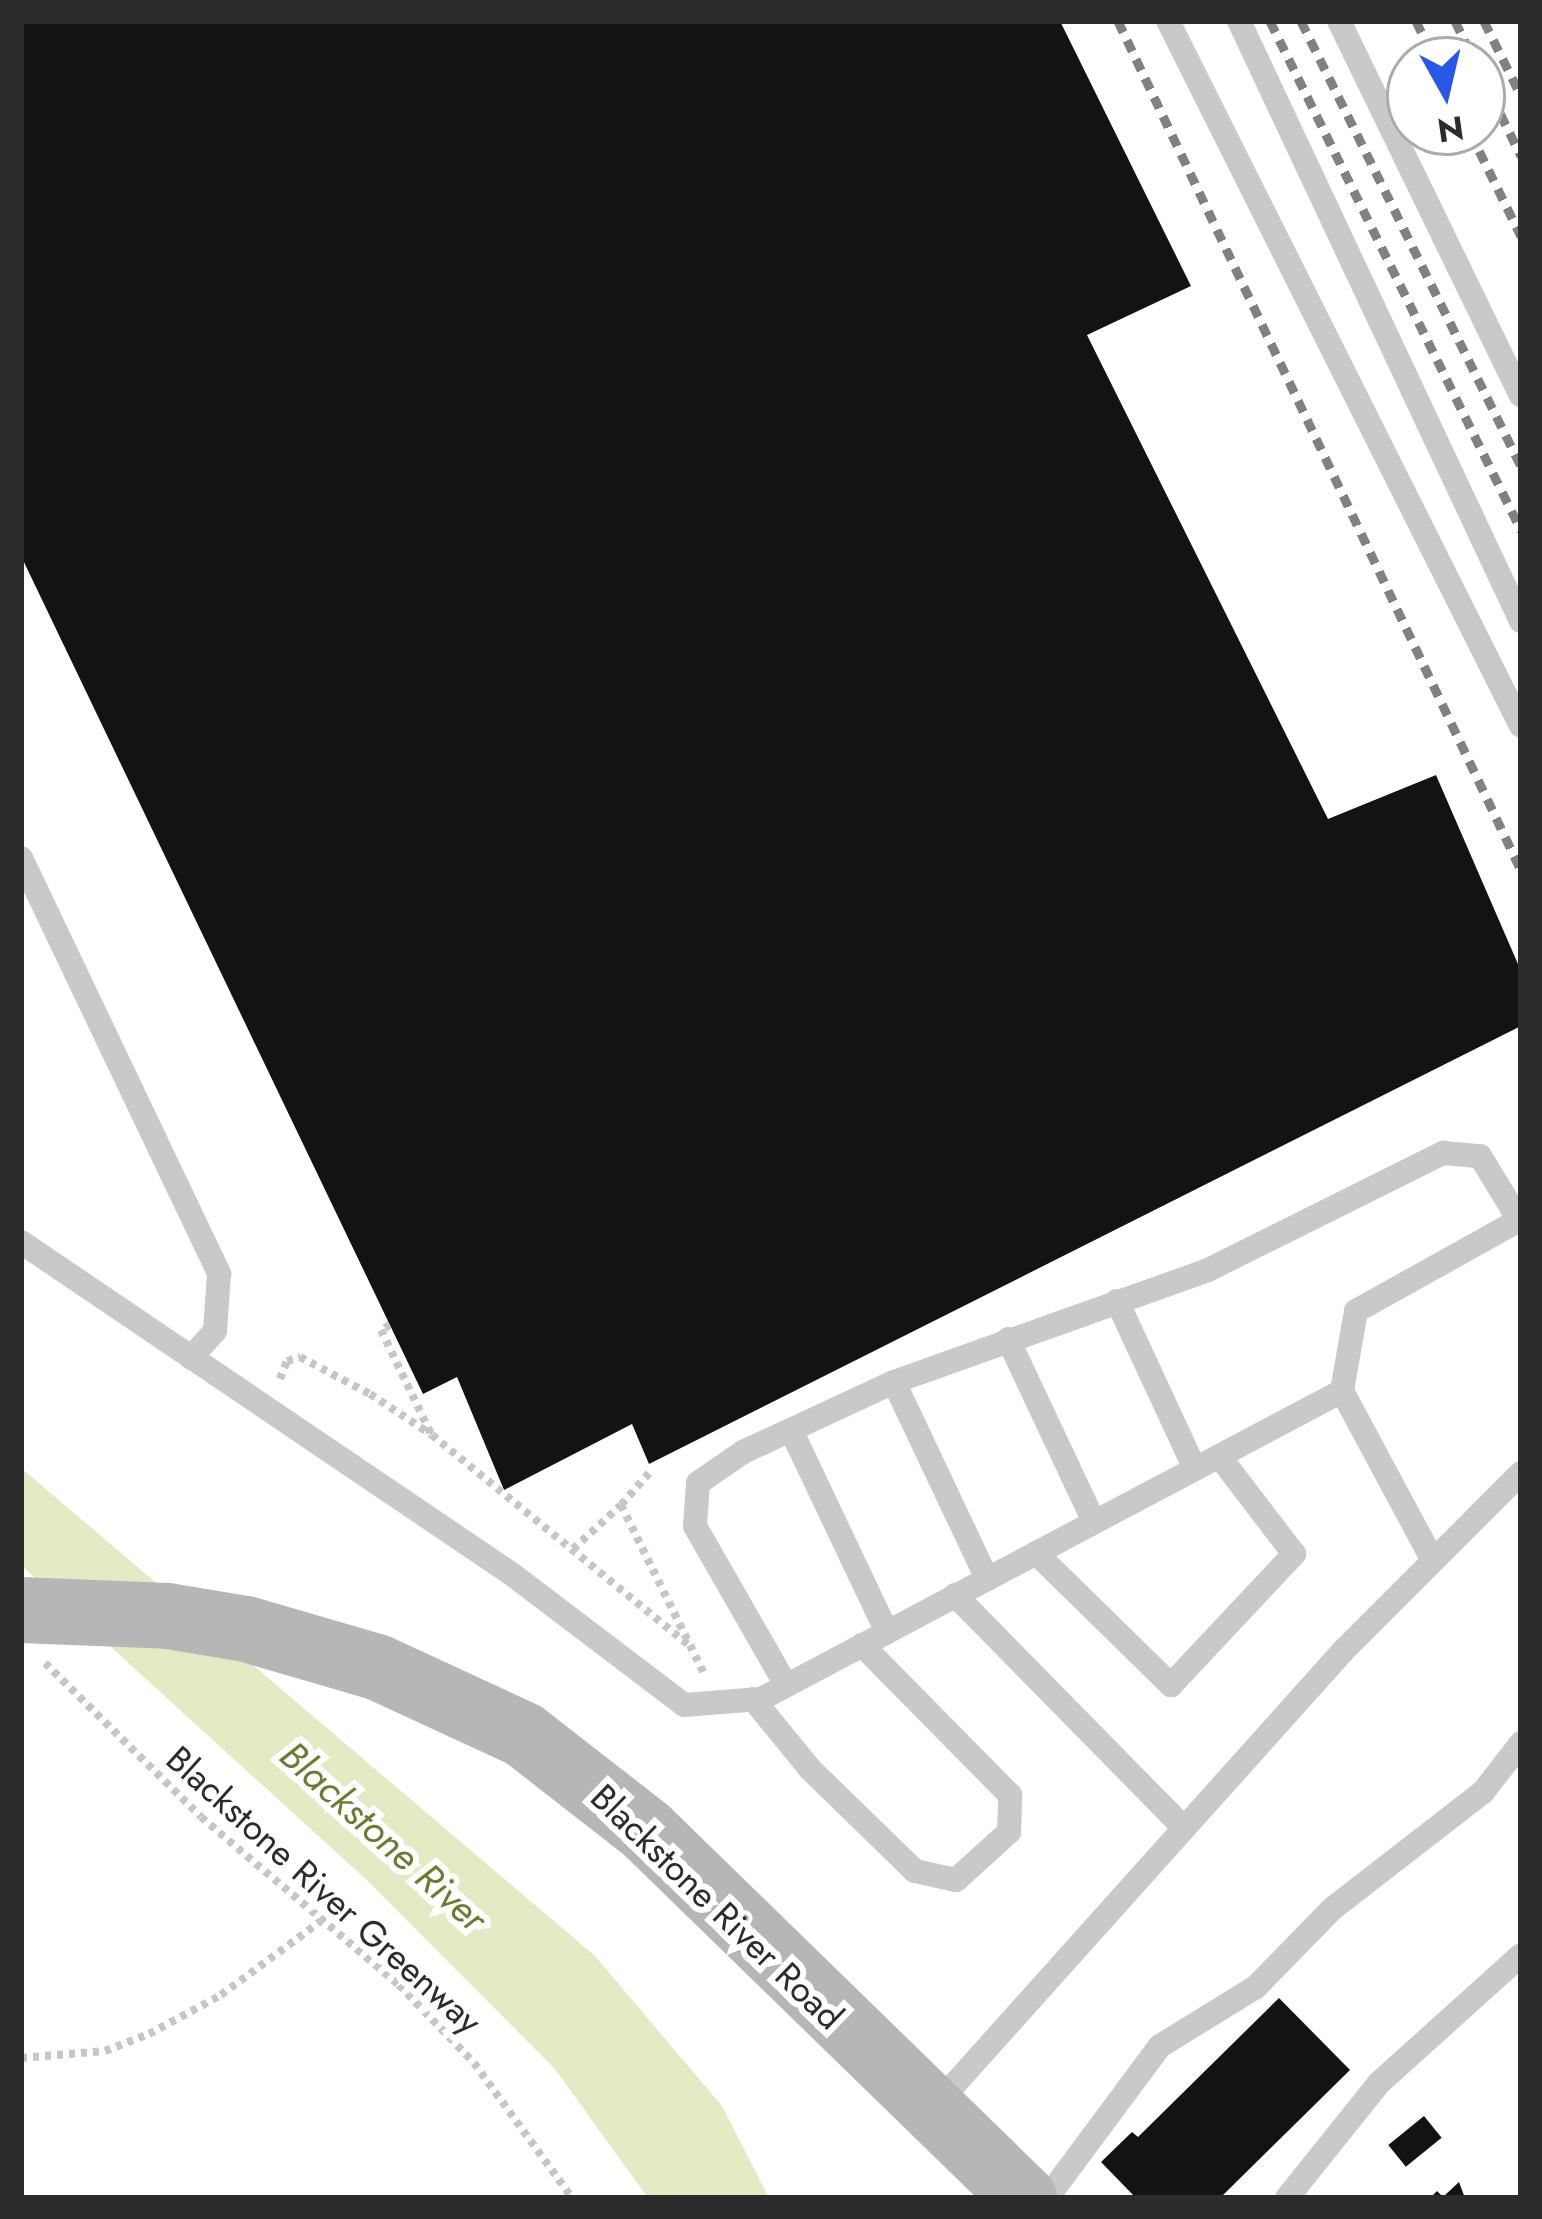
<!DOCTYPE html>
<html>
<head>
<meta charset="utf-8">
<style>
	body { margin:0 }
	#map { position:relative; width:1542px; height:2219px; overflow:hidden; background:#fff; font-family:Jost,sans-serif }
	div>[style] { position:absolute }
	.water>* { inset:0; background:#e2ebc3 }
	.building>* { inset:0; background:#131313; transform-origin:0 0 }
	.path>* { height:8px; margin-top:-4px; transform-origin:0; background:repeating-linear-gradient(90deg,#c6c6c6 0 6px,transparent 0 12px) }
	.service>* { height:24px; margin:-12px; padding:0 12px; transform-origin:12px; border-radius:12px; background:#c9c9c9 }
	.secondary>* { height:66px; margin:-33px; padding:0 33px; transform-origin:33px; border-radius:33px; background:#b6b6b6 }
	.rail>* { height:9px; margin-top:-4.5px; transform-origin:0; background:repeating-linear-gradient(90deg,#818181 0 12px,transparent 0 21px) }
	span { translate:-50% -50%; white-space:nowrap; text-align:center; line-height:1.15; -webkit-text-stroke:12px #fff; paint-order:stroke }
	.street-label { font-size:36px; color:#2c2c2c }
	.water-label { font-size:39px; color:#6c7b33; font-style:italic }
	.frame { position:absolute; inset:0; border:24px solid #2c2c2c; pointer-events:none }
	.north { position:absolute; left:1386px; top:36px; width:120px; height:120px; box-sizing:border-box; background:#fff; border:3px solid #ababab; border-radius:50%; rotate:172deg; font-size:33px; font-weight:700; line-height:48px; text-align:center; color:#2c2c2c }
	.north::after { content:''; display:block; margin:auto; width:42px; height:54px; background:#2957e8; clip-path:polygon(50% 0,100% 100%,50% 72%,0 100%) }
</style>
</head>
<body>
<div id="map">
	<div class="water">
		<div style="clip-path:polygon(21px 1468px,595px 1956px,722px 2106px,769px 2198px,648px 2198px,555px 2069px,370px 1883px,21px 1565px)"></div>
	</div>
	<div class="building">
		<div style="clip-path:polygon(21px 21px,1060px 21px,1191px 286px,1087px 335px,1328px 819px,1436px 775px,1521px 971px,1521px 1026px,649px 1464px,632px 1424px,504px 1490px,457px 1377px,423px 1394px,21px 556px)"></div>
		<div style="clip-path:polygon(1279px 1998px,1350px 2070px,1220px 2198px,1136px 2198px,1101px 2162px,1132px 2132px,1138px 2137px)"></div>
		<div style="left:1424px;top:2116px;width:28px;height:46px;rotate:51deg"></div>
		<div style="clip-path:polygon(1459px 2182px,1465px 2198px,1430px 2198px,1437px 2191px,1443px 2197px)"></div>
	</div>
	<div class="path">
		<div style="left:390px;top:1325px;width:10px;rotate:151deg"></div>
		<div style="left:381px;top:1330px;width:115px;rotate:64.3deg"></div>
		<div style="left:280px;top:1379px;width:19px;rotate:-69deg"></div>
		<div style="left:287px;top:1361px;width:14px;rotate:-17deg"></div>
		<div style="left:300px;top:1357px;width:79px;rotate:27.9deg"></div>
		<div style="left:370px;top:1394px;width:74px;rotate:33.5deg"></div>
		<div style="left:432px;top:1435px;width:333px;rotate:39.3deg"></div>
		<div style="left:649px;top:1473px;width:43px;rotate:131.2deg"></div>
		<div style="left:621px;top:1505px;width:186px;rotate:63.8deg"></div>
		<div style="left:573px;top:1549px;width:65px;rotate:-42.5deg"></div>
		<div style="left:45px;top:1663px;width:219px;rotate:44.6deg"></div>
		<div style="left:201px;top:1817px;width:260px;rotate:40.3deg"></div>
		<div style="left:399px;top:1985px;width:108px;rotate:46.1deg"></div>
		<div style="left:474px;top:2063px;width:167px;rotate:54deg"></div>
		<div style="left:21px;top:2058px;width:84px;rotate:-4.8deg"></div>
		<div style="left:105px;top:2051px;width:47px;rotate:-21.1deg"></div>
		<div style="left:149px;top:2034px;width:82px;rotate:-28.4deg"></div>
		<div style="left:221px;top:1995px;width:124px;rotate:-36.5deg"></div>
	</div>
	<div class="service">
		<div style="left:1168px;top:21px;width:788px;rotate:63.4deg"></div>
		<div style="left:1239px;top:21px;width:663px;rotate:64.83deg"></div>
		<div style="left:1339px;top:21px;width:416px;rotate:64.1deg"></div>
		<div style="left:21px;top:858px;width:461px;rotate:64.5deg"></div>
		<div style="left:219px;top:1274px;width:57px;rotate:94deg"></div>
		<div style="left:215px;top:1331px;width:36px;rotate:132deg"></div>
		<div style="left:21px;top:1242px;width:594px;rotate:34.09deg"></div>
		<div style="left:513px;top:1575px;width:215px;rotate:37.2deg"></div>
		<div style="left:684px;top:1705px;width:77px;rotate:-4.5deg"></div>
		<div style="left:761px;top:1699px;width:658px;rotate:-27.93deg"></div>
		<div style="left:1342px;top:1391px;width:191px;rotate:61.8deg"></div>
		<div style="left:1117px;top:1301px;width:185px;rotate:65.1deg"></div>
		<div style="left:1008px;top:1339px;width:202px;rotate:64.8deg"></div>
		<div style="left:894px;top:1382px;width:218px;rotate:64.7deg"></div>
		<div style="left:1342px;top:1391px;width:81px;rotate:-80.1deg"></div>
		<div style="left:1356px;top:1311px;width:189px;rotate:-29.1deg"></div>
		<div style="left:791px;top:1430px;width:224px;rotate:64.6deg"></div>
		<div style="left:1036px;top:1553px;width:189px;rotate:44.4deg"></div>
		<div style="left:1171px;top:1685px;width:180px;rotate:-46.8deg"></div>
		<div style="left:1294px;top:1554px;width:123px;rotate:-127.4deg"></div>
		<div style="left:955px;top:1595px;width:327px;rotate:45.5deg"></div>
		<div style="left:786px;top:1685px;width:183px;rotate:-119.8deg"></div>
		<div style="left:695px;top:1526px;width:43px;rotate:-86deg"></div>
		<div style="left:698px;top:1483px;width:55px;rotate:-34.6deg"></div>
		<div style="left:743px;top:1452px;width:166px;rotate:-24.9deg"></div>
		<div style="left:894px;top:1382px;width:333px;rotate:-19.6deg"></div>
		<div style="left:1208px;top:1270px;width:263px;rotate:-26.5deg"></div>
		<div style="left:1443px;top:1153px;width:37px;rotate:5deg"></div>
		<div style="left:1480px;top:1156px;width:75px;rotate:58.6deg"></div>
		<div style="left:753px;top:1699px;width:90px;rotate:50.8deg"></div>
		<div style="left:810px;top:1769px;width:146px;rotate:44.2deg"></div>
		<div style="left:915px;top:1871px;width:42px;rotate:12.4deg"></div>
		<div style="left:956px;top:1880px;width:72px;rotate:-42.2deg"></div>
		<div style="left:1009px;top:1832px;width:37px;rotate:-88deg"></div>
		<div style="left:1010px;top:1795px;width:211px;rotate:-134.6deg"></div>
		<div style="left:936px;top:2105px;width:610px;rotate:-48.12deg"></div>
		<div style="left:1343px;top:1651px;width:252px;rotate:-45deg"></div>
		<div style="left:1047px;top:2198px;width:189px;rotate:-53.4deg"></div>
		<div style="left:1160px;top:2046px;width:113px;rotate:-31.6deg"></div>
		<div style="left:1256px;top:1987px;width:109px;rotate:-45.7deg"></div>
		<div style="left:1332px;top:1909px;width:191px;rotate:-37.8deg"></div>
		<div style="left:1483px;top:1792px;width:62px;rotate:-52.2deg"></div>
		<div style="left:1287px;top:2198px;width:147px;rotate:-51.3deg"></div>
		<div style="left:1379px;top:2083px;width:191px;rotate:-42deg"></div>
	</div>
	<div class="secondary">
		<div style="left:21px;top:1610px;width:147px;rotate:2.3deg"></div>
		<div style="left:168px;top:1616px;width:79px;rotate:9.5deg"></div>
		<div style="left:246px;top:1629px;width:136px;rotate:16.2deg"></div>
		<div style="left:377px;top:1667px;width:162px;rotate:24.8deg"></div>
		<div style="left:524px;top:1735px;width:155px;rotate:37.9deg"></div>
		<div style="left:646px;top:1830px;width:528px;rotate:44.23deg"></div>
	</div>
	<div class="rail">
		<div style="left:1118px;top:21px;width:940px;rotate:64.61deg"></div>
		<div style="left:1270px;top:21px;width:568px;rotate:63.75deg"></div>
		<div style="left:1301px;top:21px;width:497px;rotate:63.7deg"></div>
		<div style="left:1416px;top:21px;width:43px;rotate:64deg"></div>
		<div style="left:1455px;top:21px;width:43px;rotate:64deg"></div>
		<div style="left:1484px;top:21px;width:84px;rotate:63.7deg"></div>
		<div style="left:1482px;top:76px;width:89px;rotate:64deg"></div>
		<div style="left:1470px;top:132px;width:116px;rotate:63.9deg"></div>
	</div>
	<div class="street-label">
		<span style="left:324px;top:1890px;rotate:42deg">Blackstone River Greenway</span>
		<span style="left:717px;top:1907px;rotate:44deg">Blackstone River Road</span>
	</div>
	<div class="water-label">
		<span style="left:383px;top:1837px;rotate:42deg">Blackstone River</span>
	</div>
	<div class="frame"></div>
	<div class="north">N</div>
</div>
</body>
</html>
